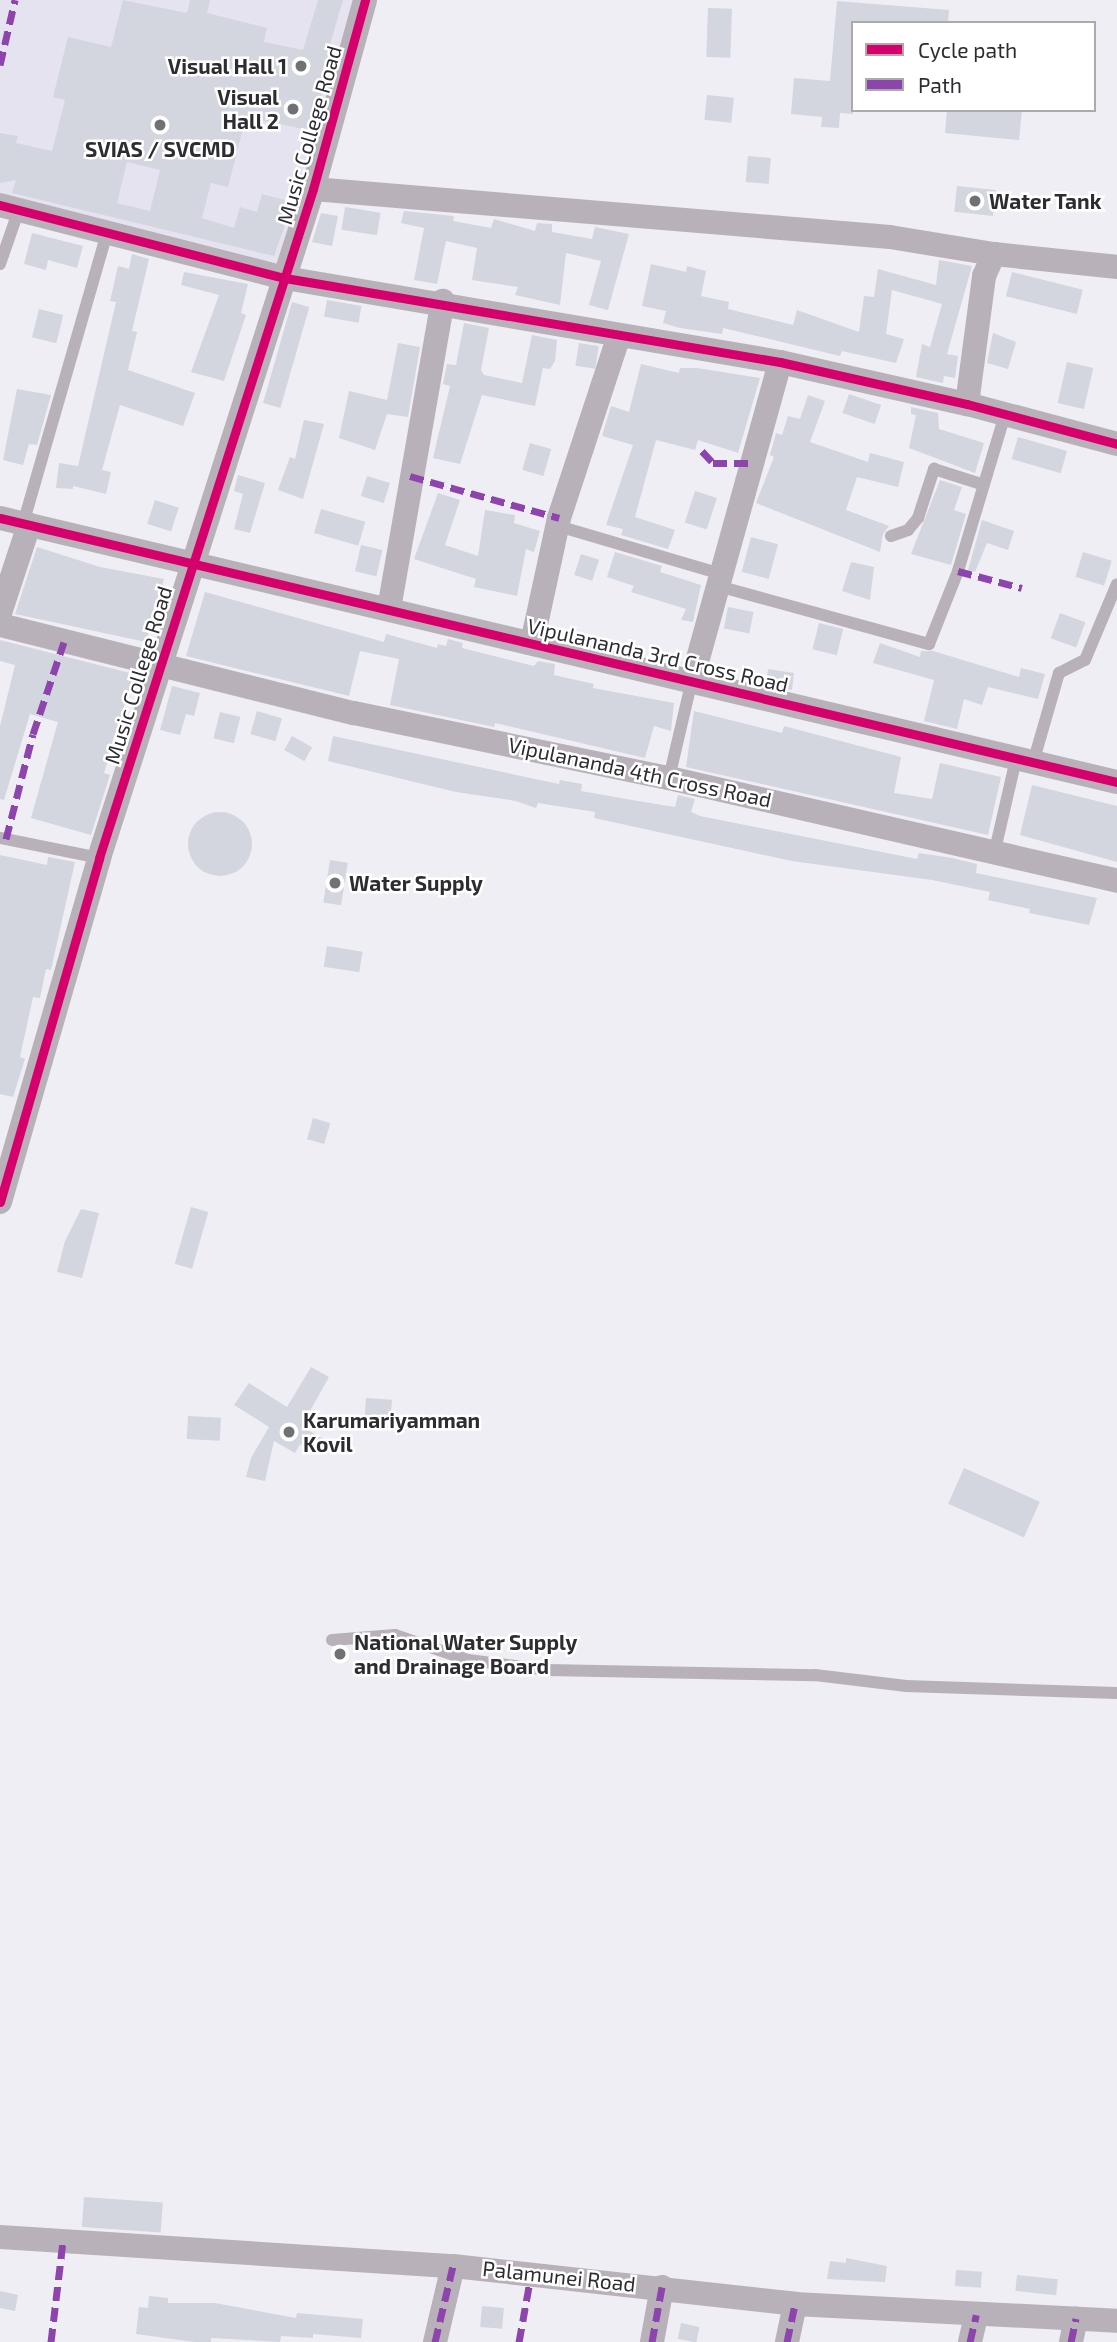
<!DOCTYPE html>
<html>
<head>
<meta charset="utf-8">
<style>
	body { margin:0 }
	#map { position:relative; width:1117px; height:2342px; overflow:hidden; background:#efeef4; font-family:"Exo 2",sans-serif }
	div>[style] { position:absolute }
	.built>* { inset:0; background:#e6e3f1 }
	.building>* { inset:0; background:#d3d6df; transform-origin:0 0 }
	.round { border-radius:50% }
	.lane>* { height:12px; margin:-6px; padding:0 6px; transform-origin:6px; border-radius:6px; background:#b9b1b9 }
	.street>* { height:24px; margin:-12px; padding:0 12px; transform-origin:12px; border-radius:12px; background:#b9b1b9 }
	.quiet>* { height:7px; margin-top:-3.5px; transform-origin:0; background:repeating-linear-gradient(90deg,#8e44ad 0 14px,transparent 0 21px) }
	.cycleway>* { height:9px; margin:-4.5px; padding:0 4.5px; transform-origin:4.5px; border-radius:4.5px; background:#d6006c }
	.dots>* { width:19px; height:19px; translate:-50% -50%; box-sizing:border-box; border:4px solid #fff; border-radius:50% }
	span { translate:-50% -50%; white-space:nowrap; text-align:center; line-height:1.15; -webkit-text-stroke:5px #fff; paint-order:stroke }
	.poi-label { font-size:21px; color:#2d2c31; font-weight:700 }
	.right { translate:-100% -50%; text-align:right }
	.left { translate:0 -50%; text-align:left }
	.street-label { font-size:21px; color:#2d2c31 }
	.legend { position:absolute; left:851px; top:21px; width:245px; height:91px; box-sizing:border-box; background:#fff; border:2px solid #ababad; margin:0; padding:9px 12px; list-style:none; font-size:21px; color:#2d2c31 }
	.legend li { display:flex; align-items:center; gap:14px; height:35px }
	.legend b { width:35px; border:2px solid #ababad }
</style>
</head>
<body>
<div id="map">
	<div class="built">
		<div style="clip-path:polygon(0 0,356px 0,278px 271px,0 195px)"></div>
	</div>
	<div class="building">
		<div style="clip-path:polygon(evenodd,123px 0,187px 13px,190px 0,210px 0,207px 13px,267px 28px,264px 42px,303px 50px,318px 0,343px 0,327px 55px,331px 56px,313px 131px,246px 117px,228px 187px,211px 183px,202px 218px,234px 228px,240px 207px,257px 212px,262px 194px,289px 201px,291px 208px,274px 256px,12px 193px,16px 180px,0 183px,0 133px,18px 136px,16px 143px,52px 151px,65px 100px,53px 97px,68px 37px,111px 47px,123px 0,127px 162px,160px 170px,150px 211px,117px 203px,127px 162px)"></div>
		<div style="clip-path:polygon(837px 1px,949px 10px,948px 23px,853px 23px,853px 114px,840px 113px,839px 128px,821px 127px,822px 117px,791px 114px,794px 78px,830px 81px)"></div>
		<div style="left:708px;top:8px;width:24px;height:49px;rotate:2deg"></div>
		<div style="left:707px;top:95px;width:27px;height:25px;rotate:6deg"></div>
		<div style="clip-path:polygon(947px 110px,1022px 110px,1019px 140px,945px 133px)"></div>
		<div style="left:748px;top:156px;width:23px;height:26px;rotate:5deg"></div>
		<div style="left:957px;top:186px;width:39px;height:26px;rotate:6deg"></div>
		<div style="left:345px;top:207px;width:36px;height:23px;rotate:9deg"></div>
		<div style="clip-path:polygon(404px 211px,454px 216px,453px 221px,491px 228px,494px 219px,535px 231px,537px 223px,552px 224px,552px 232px,592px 239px,595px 227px,629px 234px,608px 310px,589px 305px,601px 261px,566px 253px,560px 305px,515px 295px,518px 287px,472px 280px,477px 248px,446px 241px,437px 284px,414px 280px,424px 228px,401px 223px)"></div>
		<div style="clip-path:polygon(321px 213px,338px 216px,332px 246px,312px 242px)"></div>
		<div style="clip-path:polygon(32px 233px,83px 246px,77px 268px,48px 260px,46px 270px,24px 264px)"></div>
		<div style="clip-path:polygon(132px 254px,149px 259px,132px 331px,137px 332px,128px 370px,195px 393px,183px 426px,120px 405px,102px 470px,111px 472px,106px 494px,73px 486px,73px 489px,56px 488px,59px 463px,78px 466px,116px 302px,110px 301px,118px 266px,129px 269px)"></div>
		<div style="clip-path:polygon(939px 260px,972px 266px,947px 354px,958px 356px,955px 378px,944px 376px,943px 383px,916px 377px,922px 344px,930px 347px,942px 304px,892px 290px,886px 334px,904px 339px,896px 363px,842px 351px,840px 356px,723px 328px,722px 334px,680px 328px,663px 323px,666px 311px,642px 306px,651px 264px,686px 272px,687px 266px,706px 271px,701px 296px,729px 302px,728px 309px,793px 325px,797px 310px,859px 332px,864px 296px,874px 297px,878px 269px,936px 285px)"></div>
		<div style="clip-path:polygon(184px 272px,248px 284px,241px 313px,246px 315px,224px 381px,191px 372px,219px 295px,181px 285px)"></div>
		<div style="left:1012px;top:272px;width:73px;height:25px;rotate:14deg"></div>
		<div style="left:327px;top:300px;width:35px;height:17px;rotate:10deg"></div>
		<div style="left:292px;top:302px;width:18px;height:105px;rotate:16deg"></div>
		<div style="left:39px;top:309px;width:25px;height:29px;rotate:14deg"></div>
		<div style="clip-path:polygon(464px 323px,489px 328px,481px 370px,484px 375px,522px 383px,532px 335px,557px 340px,555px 361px,550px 369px,543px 368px,535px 406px,482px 395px,460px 464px,433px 458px,450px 386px,443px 384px,447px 364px,456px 365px)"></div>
		<div style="clip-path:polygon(993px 333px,1016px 342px,1008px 369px,987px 363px)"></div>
		<div style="clip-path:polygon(398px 343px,420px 347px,408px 417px,387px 414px,375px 450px,339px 438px,349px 391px,387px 400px)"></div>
		<div style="left:579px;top:343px;width:20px;height:23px;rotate:9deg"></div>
		<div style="left:1067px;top:362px;width:27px;height:42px;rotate:13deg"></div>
		<div style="clip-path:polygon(641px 364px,679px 373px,680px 368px,697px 368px,760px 378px,738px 453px,698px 440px,695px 450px,656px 440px,635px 517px,675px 530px,668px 549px,621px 535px,623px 529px,606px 525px,633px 445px,602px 436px,611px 406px,629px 412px)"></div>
		<div style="clip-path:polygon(17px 389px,51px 395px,37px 445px,29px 444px,23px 465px,3px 460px)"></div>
		<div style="left:849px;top:394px;width:34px;height:20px;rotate:19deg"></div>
		<div style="clip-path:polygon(808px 395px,825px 401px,810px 442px,868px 462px,870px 453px,904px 462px,898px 487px,857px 477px,846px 510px,889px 526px,883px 534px,880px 552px,756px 503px,774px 457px,770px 455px,776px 433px,782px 435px,788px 416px,800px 419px)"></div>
		<div style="clip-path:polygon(911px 407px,938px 413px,939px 429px,984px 443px,975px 473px,909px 448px,916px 415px,911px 414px)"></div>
		<div style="clip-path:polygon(304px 420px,324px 424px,303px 499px,278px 490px,290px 457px,295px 459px)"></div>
		<div style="left:1018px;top:437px;width:51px;height:23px;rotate:16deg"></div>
		<div style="left:530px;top:443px;width:22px;height:28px;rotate:16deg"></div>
		<div style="clip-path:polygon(238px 475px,265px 483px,250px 533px,234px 529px,243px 494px,234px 491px)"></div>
		<div style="left:367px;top:476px;width:24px;height:21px;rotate:17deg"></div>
		<div style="clip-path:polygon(940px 480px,962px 487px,954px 510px,966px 514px,951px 565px,911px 554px)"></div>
		<div style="left:695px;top:491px;width:23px;height:33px;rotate:18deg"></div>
		<div style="clip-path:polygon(438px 493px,460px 500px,445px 545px,478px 556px,485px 510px,515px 515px,514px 523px,540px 531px,534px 552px,526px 549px,517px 596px,474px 587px,476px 579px,414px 559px)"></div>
		<div style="left:155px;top:500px;width:25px;height:25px;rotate:18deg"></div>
		<div style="left:321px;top:509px;width:46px;height:25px;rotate:16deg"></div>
		<div style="clip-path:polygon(982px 520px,1014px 531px,1008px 550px,987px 543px,975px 572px,968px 570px)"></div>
		<div style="left:751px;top:537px;width:28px;height:36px;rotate:15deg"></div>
		<div style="left:361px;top:545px;width:22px;height:27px;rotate:13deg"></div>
		<div style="clip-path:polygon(37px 547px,100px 567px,164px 579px,146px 642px,15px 614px)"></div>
		<div style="clip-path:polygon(615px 552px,662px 566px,660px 572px,701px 585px,693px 622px,681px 620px,686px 609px,631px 592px,634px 586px,607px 577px)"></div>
		<div style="left:1083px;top:552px;width:30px;height:26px;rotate:17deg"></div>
		<div style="left:581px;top:554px;width:19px;height:22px;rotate:18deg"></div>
		<div style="clip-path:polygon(851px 562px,874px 567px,870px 600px,842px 591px)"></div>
		<div style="clip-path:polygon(205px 592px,384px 642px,386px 634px,437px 648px,438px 644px,446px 646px,448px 639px,463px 643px,462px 648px,534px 666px,538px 661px,555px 664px,554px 675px,594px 684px,593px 688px,674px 703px,671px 731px,654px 726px,645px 758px,495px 723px,494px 727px,390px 705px,399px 659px,360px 651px,349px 696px,186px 656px)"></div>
		<div style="left:728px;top:607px;width:26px;height:22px;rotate:11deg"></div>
		<div style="left:1060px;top:613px;width:27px;height:27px;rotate:20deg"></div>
		<div style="left:819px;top:623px;width:25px;height:27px;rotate:14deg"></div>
		<div style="clip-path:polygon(0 640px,134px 674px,104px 773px,110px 775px,91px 835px,31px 818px,58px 722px,30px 714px,4px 800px,0 799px,0 726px,15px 665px,0 661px)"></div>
		<div style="clip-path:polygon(880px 643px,920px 657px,921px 651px,933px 651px,1019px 677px,1021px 668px,1045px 674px,1038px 699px,988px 687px,982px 705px,964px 699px,957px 729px,924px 721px,934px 680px,873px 663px)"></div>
		<div style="clip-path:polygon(768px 669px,794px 673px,792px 690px,766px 684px)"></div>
		<div style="clip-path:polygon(172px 686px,200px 693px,194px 716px,186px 714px,180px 735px,160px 730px)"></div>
		<div style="left:257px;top:711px;width:26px;height:24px;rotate:16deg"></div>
		<div style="clip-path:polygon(694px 711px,782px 733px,784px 726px,901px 757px,894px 793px,932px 799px,940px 763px,1001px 777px,988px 835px,686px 767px)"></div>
		<div style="left:220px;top:712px;width:21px;height:27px;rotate:14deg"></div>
		<div style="left:292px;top:736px;width:23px;height:16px;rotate:29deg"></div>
		<div style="clip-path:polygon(333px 736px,559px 784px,560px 780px,582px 784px,581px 791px,638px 801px,675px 807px,678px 795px,695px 799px,691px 812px,700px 816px,917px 859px,919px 853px,952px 858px,977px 864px,976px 873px,1097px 898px,1089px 925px,1029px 913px,1030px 909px,988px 900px,990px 892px,932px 880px,792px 861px,594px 818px,595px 812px,538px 803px,536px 808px,516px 801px,456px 792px,328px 761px)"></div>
		<div style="clip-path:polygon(1032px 785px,1117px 806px,1117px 862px,1020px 835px)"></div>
		<div class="round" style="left:188px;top:812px;width:64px;height:64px"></div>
		<div style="clip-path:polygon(0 855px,47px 865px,48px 857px,75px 862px,51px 970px,46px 969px,40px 998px,33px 997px,20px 1057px,25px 1059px,13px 1097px,0 1094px)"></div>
		<div style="left:330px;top:860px;width:18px;height:43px;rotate:9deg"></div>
		<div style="left:327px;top:946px;width:36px;height:21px;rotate:9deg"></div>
		<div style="left:313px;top:1118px;width:18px;height:22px;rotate:16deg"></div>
		<div style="left:191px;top:1207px;width:18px;height:59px;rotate:16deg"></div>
		<div style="clip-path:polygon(81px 1209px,99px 1213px,82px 1278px,57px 1272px,65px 1241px)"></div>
		<div style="clip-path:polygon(311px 1367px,329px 1377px,305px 1420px,311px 1424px,308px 1430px,325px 1440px,317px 1454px,300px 1444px,295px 1453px,274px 1441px,265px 1481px,246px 1477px,251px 1458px,269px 1427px,234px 1405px,249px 1383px,287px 1407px)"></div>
		<div style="left:366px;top:1398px;width:26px;height:21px;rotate:4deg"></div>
		<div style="left:188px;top:1416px;width:33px;height:23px;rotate:3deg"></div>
		<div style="left:964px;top:1468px;width:83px;height:39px;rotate:24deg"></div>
		<div style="left:84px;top:2197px;width:79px;height:30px;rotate:4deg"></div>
		<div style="clip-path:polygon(846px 2258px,887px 2266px,885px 2282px,827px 2279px,830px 2261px,846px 2263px)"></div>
		<div style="left:956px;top:2270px;width:26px;height:16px;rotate:4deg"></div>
		<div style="left:1017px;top:2275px;width:41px;height:16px;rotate:6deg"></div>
		<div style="clip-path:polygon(0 2291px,18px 2295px,15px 2311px,0 2308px)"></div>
		<div style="clip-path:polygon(149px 2296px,168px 2298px,168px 2303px,215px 2303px,296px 2318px,297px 2313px,363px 2319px,361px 2338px,313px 2334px,313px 2338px,281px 2336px,280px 2342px,211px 2338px,211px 2342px,194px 2342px,136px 2334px,139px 2307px,148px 2308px)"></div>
		<div style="left:482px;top:2306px;width:22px;height:21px;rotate:5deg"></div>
		<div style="left:681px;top:2323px;width:19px;height:16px;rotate:12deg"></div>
	</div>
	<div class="lane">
		<div style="left:0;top:264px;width:58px;rotate:-70.9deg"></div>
		<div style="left:23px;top:524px;width:306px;rotate:-73.9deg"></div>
		<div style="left:558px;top:526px;width:170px;rotate:16.4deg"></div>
		<div style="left:891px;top:536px;width:18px;rotate:-19deg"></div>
		<div style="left:908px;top:530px;width:16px;rotate:-50deg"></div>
		<div style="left:918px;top:518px;width:52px;rotate:-71.9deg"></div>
		<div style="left:934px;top:469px;width:52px;rotate:17.7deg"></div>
		<div style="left:718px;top:586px;width:219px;rotate:15.4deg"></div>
		<div style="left:929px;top:644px;width:79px;rotate:-68.3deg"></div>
		<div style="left:958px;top:571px;width:164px;rotate:-73.3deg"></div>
		<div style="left:1033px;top:763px;width:94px;rotate:-73.9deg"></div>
		<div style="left:1059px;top:673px;width:29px;rotate:-27deg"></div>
		<div style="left:1085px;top:660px;width:82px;rotate:-67.2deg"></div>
		<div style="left:669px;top:778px;width:101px;rotate:-76.8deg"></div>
		<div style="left:0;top:838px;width:101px;rotate:11.4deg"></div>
		<div style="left:995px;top:850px;width:93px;rotate:-77deg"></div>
		<div style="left:332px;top:1640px;width:63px;rotate:-4.5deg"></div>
		<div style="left:395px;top:1635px;width:77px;rotate:18.9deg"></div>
		<div style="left:468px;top:1660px;width:80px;rotate:7.2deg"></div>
		<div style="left:547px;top:1670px;width:268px;rotate:1.1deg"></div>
		<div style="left:815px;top:1675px;width:92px;rotate:6.9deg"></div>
		<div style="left:906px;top:1686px;width:211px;rotate:1.9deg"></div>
	</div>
	<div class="street">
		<div style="left:313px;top:189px;width:579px;rotate:4.76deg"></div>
		<div style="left:890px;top:237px;width:105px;rotate:9.3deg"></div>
		<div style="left:0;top:205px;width:294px;rotate:14.4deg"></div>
		<div style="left:285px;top:278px;width:502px;rotate:9.63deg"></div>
		<div style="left:780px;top:362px;width:192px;rotate:12.7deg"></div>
		<div style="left:967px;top:404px;width:155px;rotate:14.9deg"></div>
		<div style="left:967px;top:404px;width:129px;rotate:-82.4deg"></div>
		<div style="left:984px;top:276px;width:24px;rotate:-66deg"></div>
		<div style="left:994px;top:254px;width:124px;rotate:6deg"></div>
		<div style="left:0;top:518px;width:1148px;rotate:13.3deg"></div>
		<div style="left:389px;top:609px;width:313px;rotate:-80.1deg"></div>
		<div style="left:0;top:613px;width:93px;rotate:-71.8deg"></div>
		<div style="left:0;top:625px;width:365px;rotate:14deg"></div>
		<div style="left:354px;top:713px;width:322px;rotate:11.7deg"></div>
		<div style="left:669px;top:778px;width:460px;rotate:12.9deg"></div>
		<div style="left:532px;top:643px;width:128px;rotate:-77.8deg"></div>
		<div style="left:559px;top:518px;width:192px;rotate:-71.8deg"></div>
		<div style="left:692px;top:680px;width:330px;rotate:-74.5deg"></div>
		<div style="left:0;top:1202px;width:358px;rotate:-73.9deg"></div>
		<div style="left:99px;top:858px;width:702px;rotate:-72.26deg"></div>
		<div style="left:313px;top:189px;width:196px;rotate:-74.6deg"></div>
		<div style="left:0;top:2237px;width:454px;rotate:3.7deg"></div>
		<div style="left:453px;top:2266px;width:344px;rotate:6.3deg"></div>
		<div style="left:795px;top:2304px;width:322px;rotate:3deg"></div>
		<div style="left:435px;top:2342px;width:78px;rotate:-76.7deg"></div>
		<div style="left:652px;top:2342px;width:56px;rotate:-79.7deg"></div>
		<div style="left:787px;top:2342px;width:39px;rotate:-78deg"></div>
		<div style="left:970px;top:2342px;width:28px;rotate:-77deg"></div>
		<div style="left:1071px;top:2342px;width:24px;rotate:-78deg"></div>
	</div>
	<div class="quiet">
		<div style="left:0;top:65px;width:67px;rotate:-77deg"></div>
		<div style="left:702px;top:451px;width:16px;rotate:47deg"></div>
		<div style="left:713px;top:463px;width:35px"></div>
		<div style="left:410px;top:476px;width:155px;rotate:15.7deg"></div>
		<div style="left:958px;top:571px;width:66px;rotate:14.9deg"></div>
		<div style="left:6px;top:839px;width:108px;rotate:-75.6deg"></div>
		<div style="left:33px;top:734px;width:97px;rotate:-71.4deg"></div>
		<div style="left:51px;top:2342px;width:102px;rotate:-83.2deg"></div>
		<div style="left:435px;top:2342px;width:78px;rotate:-76.7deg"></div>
		<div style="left:519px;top:2342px;width:68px;rotate:-79.8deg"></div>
		<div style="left:652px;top:2342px;width:56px;rotate:-79.7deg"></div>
		<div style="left:787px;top:2342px;width:39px;rotate:-78deg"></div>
		<div style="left:970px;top:2342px;width:28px;rotate:-77deg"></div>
		<div style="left:1071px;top:2342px;width:24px;rotate:-78deg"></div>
	</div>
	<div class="cycleway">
		<div style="left:0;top:205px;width:294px;rotate:14.4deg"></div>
		<div style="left:285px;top:278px;width:502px;rotate:9.63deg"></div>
		<div style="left:780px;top:362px;width:192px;rotate:12.7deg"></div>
		<div style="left:967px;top:404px;width:155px;rotate:14.9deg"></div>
		<div style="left:0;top:518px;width:1148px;rotate:13.3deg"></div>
		<div style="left:0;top:1202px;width:358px;rotate:-73.9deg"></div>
		<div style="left:99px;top:858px;width:702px;rotate:-72.26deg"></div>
		<div style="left:313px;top:189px;width:196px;rotate:-74.6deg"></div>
	</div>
	<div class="dots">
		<div style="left:301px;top:66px;background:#717075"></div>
		<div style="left:293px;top:109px;background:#717075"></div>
		<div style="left:160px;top:125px;background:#717075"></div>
		<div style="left:975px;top:201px;background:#717075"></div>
		<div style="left:335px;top:883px;background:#717075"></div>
		<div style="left:289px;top:1432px;background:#717075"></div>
		<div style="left:340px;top:1654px;background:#717075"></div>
	</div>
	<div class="poi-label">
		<span class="right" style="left:287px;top:66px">Visual Hall 1</span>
		<span class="right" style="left:279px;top:109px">Visual<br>Hall 2</span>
		<span style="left:160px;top:149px">SVIAS / SVCMD</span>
		<span class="left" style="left:989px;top:201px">Water Tank</span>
		<span class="left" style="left:349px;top:883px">Water Supply</span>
		<span class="left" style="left:303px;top:1432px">Karumariyamman<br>Kovil</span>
		<span class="left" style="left:354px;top:1654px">National Water Supply<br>and Drainage Board</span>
	</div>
	<div class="street-label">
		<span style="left:309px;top:135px;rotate:-74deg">Music College Road</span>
		<span style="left:658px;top:655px;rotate:13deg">Vipulananda 3rd Cross Road</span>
		<span style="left:138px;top:675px;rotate:-73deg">Music College Road</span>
		<span style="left:640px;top:772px;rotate:12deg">Vipulananda 4th Cross Road</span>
		<span style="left:559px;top:2276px;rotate:6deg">Palamunei Road</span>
	</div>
	<ul class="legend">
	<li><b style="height:9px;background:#d6006c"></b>Cycle path</li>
	<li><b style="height:9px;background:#8e44ad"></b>Path</li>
	</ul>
</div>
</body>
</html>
